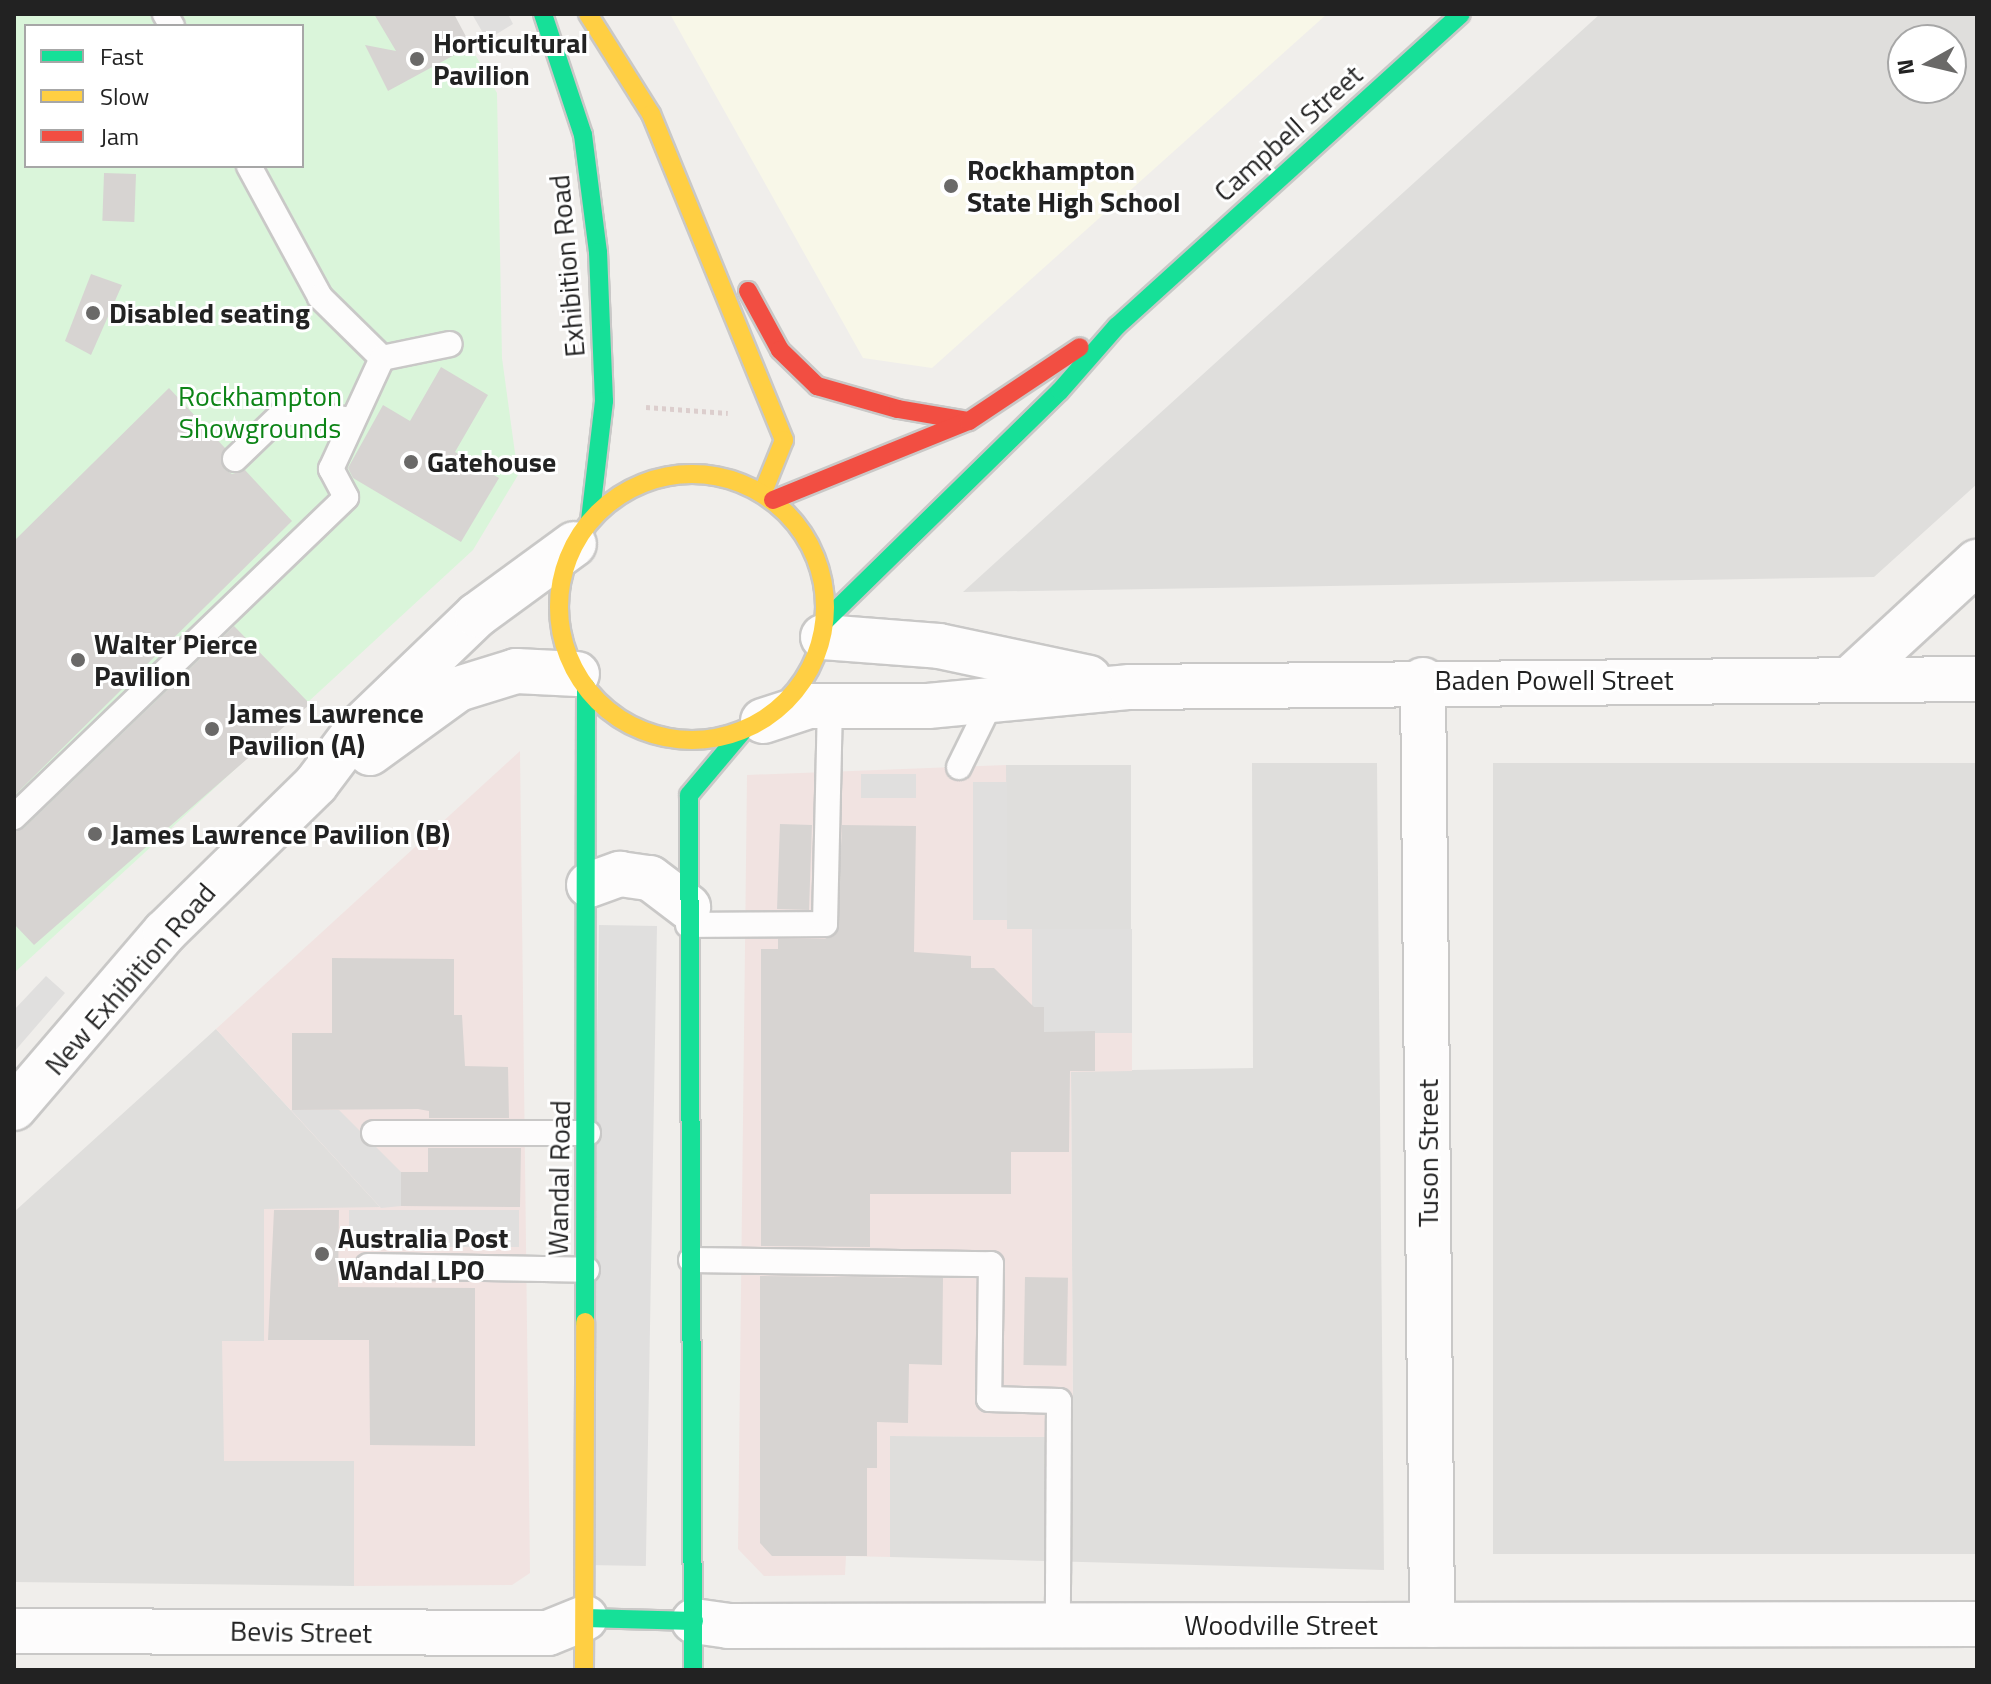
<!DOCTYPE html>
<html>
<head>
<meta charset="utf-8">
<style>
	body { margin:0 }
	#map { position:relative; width:1991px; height:1684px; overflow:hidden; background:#f0eeeb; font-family:"Titillium Web",sans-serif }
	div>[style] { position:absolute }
	.residential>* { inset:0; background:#dfdedc; transform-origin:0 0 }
	.commercial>* { inset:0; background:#f1e3e1 }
	.education>* { inset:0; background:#f8f7e8 }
	.park>* { inset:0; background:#daf5da }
	.parking>* { inset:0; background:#e0dfde; transform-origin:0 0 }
	.building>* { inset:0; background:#d7d4d2; transform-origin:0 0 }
	.path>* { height:5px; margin-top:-2.5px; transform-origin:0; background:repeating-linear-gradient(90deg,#dccecd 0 4px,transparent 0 8px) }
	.roads { filter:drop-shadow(2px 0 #c9c8c7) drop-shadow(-2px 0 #c9c8c7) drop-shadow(0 2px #c9c8c7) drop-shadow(0 -2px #c9c8c7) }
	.lane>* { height:24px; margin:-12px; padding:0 12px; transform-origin:12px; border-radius:12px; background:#fdfcfc }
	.street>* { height:44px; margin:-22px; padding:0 22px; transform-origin:22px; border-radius:22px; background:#fdfcfc }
	.fast>* { height:18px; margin:-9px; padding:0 9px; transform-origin:9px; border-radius:9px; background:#16e098 }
	.slow>* { height:18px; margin:-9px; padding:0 9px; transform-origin:9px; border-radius:9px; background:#ffcf43 }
	.slow>.ring { margin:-9px; padding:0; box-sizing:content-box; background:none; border:18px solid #ffcf43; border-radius:50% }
	.jam>* { height:18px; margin:-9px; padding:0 9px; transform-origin:9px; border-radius:9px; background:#f24e42 }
	.dots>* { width:22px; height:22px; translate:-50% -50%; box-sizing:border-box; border:4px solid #fff; border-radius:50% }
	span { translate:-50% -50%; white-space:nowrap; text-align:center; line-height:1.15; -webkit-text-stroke:6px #fff; paint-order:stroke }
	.poi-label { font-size:28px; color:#222; font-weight:700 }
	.left { translate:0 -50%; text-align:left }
	.street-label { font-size:28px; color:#222 }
	.park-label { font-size:28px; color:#0c8416 }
	.frame { position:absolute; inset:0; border:16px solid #222; pointer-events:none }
	.legend { position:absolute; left:24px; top:24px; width:280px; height:144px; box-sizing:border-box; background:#fff; border:2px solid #a7a7a7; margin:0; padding:10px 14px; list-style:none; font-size:24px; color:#222 }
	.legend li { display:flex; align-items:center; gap:16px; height:40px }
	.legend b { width:40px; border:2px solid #a7a7a7 }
	.north { position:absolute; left:1887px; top:24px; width:80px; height:80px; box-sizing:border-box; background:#fff; border:2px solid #a7a7a7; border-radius:50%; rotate:262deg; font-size:22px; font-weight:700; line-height:32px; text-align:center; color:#222 }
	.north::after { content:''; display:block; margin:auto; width:28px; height:36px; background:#6a6968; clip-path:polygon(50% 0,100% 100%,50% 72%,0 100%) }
</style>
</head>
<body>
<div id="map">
	<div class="residential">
		<div style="clip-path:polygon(evenodd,1600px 14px,1977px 14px,1977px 484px,1874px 577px,963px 592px,1600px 14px,1903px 40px,1951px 40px,1951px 88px,1903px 88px,1903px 40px)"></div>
		<div style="clip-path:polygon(1252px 763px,1377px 763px,1384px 1570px,890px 1557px,890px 1436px,1073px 1437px,1071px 1071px,1253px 1068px)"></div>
		<div style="left:1975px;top:763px;width:791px;height:482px;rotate:90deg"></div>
		<div style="left:1006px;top:765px;width:125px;height:164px"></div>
		<div style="clip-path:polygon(216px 1029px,381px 1208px,264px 1342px,223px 1342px,354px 1461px,354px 1586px,14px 1582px,14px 1212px)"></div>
	</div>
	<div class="commercial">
		<div style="clip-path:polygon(520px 751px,530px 1573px,512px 1585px,354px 1586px,354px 1461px,224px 1461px,222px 1341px,264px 1341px,264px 1209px,380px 1207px,216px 1029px)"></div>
		<div style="clip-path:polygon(1006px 765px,1007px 929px,1132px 929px,1132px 1071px,1071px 1072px,1073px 1437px,890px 1436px,890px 1557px,846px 1556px,845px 1575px,764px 1576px,738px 1549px,747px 775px)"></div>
	</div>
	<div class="education">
		<div style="clip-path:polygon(670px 14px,1327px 14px,932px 368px,863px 358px)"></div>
	</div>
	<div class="park">
		<div style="clip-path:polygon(evenodd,14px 14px,452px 14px,497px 93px,502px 358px,518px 475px,473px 550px,14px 973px,14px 14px,26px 26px,302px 26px,302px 166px,26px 166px,26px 26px)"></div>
	</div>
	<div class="parking">
		<div style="clip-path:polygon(472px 14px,508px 14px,513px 24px,487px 40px)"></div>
		<div style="left:861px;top:774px;width:55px;height:24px"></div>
		<div style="left:1007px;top:782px;width:138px;height:34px;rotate:90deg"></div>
		<div style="left:599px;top:925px;width:58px;height:640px;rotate:1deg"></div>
		<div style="left:1032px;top:929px;width:100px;height:104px"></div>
		<div style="clip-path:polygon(46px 976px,65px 993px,14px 1052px,14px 1010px)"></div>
		<div style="clip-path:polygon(291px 1110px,339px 1110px,401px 1172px,401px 1206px,381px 1208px)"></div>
		<div style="left:349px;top:1210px;width:170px;height:37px"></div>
	</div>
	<div class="building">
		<div style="clip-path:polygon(374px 14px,454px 14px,471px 46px,388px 91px,365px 45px,396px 51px)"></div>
		<div style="left:136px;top:174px;width:48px;height:32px;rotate:92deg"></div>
		<div style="clip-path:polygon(91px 274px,122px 285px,91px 355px,65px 341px)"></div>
		<div style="clip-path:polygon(441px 367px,488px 395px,455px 452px,499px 478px,461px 542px,353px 478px,348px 468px,383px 405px,410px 421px)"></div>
		<div style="clip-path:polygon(169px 388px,225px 448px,224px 469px,232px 474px,245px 470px,292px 521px,14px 796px,14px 541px)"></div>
		<div style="clip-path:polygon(234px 626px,310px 704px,34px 945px,14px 924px,14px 832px,24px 828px)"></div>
		<div style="left:780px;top:824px;width:32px;height:85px;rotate:2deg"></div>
		<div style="clip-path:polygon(842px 825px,916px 826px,914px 952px,971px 956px,971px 968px,994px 968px,1034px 1007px,1044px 1007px,1044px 1032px,1095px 1031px,1095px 1071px,1070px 1071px,1069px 1152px,1011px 1152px,1011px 1194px,870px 1194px,870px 1247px,761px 1246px,761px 949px,778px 949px,778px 939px,825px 939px,837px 932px)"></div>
		<div style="clip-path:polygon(332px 958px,454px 959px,454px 1015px,462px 1015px,465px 1066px,508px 1067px,509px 1118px,429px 1118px,429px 1111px,418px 1109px,292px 1110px,292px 1033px,332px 1033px)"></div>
		<div style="clip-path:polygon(428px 1148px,521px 1148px,520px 1207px,401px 1206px,401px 1172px,428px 1172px)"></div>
		<div style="clip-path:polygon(274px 1210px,339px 1210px,338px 1287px,475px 1288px,475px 1446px,370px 1445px,369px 1340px,268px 1340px)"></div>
		<div style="clip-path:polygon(760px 1276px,943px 1278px,942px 1365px,909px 1364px,908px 1423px,877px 1422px,877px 1468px,867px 1468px,867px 1556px,772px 1556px,760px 1543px)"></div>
		<div style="left:1025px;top:1277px;width:43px;height:88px;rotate:1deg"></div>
	</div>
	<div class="path">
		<div style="left:646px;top:407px;width:82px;rotate:4.2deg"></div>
	</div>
	<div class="roads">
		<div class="lane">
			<div style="left:165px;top:14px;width:14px;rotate:60deg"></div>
			<div style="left:249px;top:166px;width:149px;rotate:61.5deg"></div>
			<div style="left:320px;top:297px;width:87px;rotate:44.5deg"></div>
			<div style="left:235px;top:459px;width:68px;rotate:-43.8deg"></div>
			<div style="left:284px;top:412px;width:69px;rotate:6.6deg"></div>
			<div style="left:959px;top:767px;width:75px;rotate:-63.8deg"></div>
			<div style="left:14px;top:817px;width:461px;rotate:-43.9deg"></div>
			<div style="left:346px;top:497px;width:32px;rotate:-118deg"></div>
			<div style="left:331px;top:469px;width:122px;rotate:-65.3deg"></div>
			<div style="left:382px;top:358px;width:69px;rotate:-11.6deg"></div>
			<div style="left:688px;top:925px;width:137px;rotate:-0.4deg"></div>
			<div style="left:825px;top:924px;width:218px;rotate:-88.7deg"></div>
			<div style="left:374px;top:1133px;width:214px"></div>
			<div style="left:691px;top:1260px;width:300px;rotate:0.8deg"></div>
			<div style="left:991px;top:1264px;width:135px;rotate:90.8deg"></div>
			<div style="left:989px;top:1399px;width:70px;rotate:1.6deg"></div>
			<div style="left:1059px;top:1401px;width:225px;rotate:90.3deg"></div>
			<div style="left:368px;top:1266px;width:219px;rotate:1deg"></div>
		</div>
		<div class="street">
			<div style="left:823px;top:637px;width:116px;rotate:4.4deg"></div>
			<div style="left:939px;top:646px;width:153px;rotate:12deg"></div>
			<div style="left:1850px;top:679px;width:173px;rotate:-42.7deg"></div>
			<div style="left:1423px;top:680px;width:945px;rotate:89.45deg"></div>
			<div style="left:763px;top:721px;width:48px;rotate:-18.1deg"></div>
			<div style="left:809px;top:706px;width:119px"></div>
			<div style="left:928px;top:706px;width:203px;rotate:-5.4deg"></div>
			<div style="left:1130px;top:687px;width:847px;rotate:-0.54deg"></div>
			<div style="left:370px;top:753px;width:109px;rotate:-36deg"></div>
			<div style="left:458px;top:689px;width:61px;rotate:-17.2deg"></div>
			<div style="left:516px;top:671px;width:61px;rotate:2.8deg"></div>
			<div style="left:589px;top:885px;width:33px;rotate:-20deg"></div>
			<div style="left:620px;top:874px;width:30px;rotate:8deg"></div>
			<div style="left:650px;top:878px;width:48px;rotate:37.3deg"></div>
			<div style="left:14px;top:1108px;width:232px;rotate:-49.4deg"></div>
			<div style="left:165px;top:932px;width:211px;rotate:-44.4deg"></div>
			<div style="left:316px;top:784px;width:66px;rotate:-53deg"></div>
			<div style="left:356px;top:731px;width:168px;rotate:-43.8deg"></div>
			<div style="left:477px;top:615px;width:120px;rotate:-36.2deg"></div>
			<div style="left:694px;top:1621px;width:34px;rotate:8deg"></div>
			<div style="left:728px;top:1626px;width:1249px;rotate:-0.09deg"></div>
			<div style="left:14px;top:1631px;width:534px;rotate:0.21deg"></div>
			<div style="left:548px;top:1633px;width:40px;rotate:-22deg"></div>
		</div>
		<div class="fast">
			<div style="left:543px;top:14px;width:127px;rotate:71.7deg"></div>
			<div style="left:583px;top:135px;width:118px;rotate:82.7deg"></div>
			<div style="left:598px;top:252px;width:149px;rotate:87.7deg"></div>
			<div style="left:604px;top:401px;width:120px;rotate:96.7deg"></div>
			<div style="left:826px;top:620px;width:327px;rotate:-44.4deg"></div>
			<div style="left:1060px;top:391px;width:86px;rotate:-48.8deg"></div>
			<div style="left:1117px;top:326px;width:464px;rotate:-42.2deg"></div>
			<div style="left:585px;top:1322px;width:635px;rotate:-89.91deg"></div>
			<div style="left:585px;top:1618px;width:109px;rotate:1.6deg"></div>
			<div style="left:693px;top:1670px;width:875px;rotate:-90.26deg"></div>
			<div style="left:689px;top:795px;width:82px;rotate:-49.9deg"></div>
		</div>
		<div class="slow">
			<div style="left:588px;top:14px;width:118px;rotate:57.8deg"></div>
			<div style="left:651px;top:114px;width:352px;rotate:67.8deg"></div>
			<div style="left:784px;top:440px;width:56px;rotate:112deg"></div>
			<div class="ring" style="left:559px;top:474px;width:248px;height:248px"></div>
			<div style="left:584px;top:1670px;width:348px;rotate:-89.8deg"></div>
		</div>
		<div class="jam">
			<div style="left:748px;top:291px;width:67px;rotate:61.5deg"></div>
			<div style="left:780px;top:350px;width:52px;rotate:44.2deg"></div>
			<div style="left:817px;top:386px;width:84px;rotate:15.9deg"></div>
			<div style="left:898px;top:409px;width:72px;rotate:9.6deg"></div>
			<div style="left:773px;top:500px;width:211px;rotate:-22deg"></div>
			<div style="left:969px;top:421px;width:133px;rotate:-33.7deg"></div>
		</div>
	</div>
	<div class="dots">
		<div style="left:417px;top:59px;background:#6a6968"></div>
		<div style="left:951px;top:186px;background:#6a6968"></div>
		<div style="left:93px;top:313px;background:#6a6968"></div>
		<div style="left:411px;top:462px;background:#6a6968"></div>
		<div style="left:78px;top:660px;background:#6a6968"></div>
		<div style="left:212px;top:729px;background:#6a6968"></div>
		<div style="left:95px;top:834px;background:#6a6968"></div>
		<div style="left:322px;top:1254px;background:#6a6968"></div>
	</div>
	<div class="poi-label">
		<span class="left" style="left:433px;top:59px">Horticultural<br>Pavilion</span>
		<span class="left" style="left:967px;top:186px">Rockhampton<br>State High School</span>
		<span class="left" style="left:109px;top:313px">Disabled seating</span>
		<span class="left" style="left:427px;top:462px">Gatehouse</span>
		<span class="left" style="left:94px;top:660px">Walter Pierce<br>Pavilion</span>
		<span class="left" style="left:228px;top:729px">James Lawrence<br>Pavilion (A)</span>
		<span class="left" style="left:111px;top:834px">James Lawrence Pavilion (B)</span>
		<span class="left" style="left:338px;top:1254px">Australia Post<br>Wandal LPO</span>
	</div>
	<div class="street-label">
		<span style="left:1288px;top:133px;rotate:-42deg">Campbell Street</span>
		<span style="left:567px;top:266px;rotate:-95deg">Exhibition Road</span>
		<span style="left:1554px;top:680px">Baden Powell Street</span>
		<span style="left:130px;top:979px;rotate:-49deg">New Exhibition Road</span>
		<span style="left:1428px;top:1153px;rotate:-90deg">Tuson Street</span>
		<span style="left:559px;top:1178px;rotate:-89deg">Wandal Road</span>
		<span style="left:1281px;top:1625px">Woodville Street</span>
		<span style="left:301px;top:1632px;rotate:1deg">Bevis Street</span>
	</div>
	<div class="park-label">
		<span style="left:260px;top:412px">Rockhampton<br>Showgrounds</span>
	</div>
	<div class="frame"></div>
	<ul class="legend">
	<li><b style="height:10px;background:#16e098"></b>Fast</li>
	<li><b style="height:10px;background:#ffcf43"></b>Slow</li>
	<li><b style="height:10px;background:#f24e42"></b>Jam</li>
	</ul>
	<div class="north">N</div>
</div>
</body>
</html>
